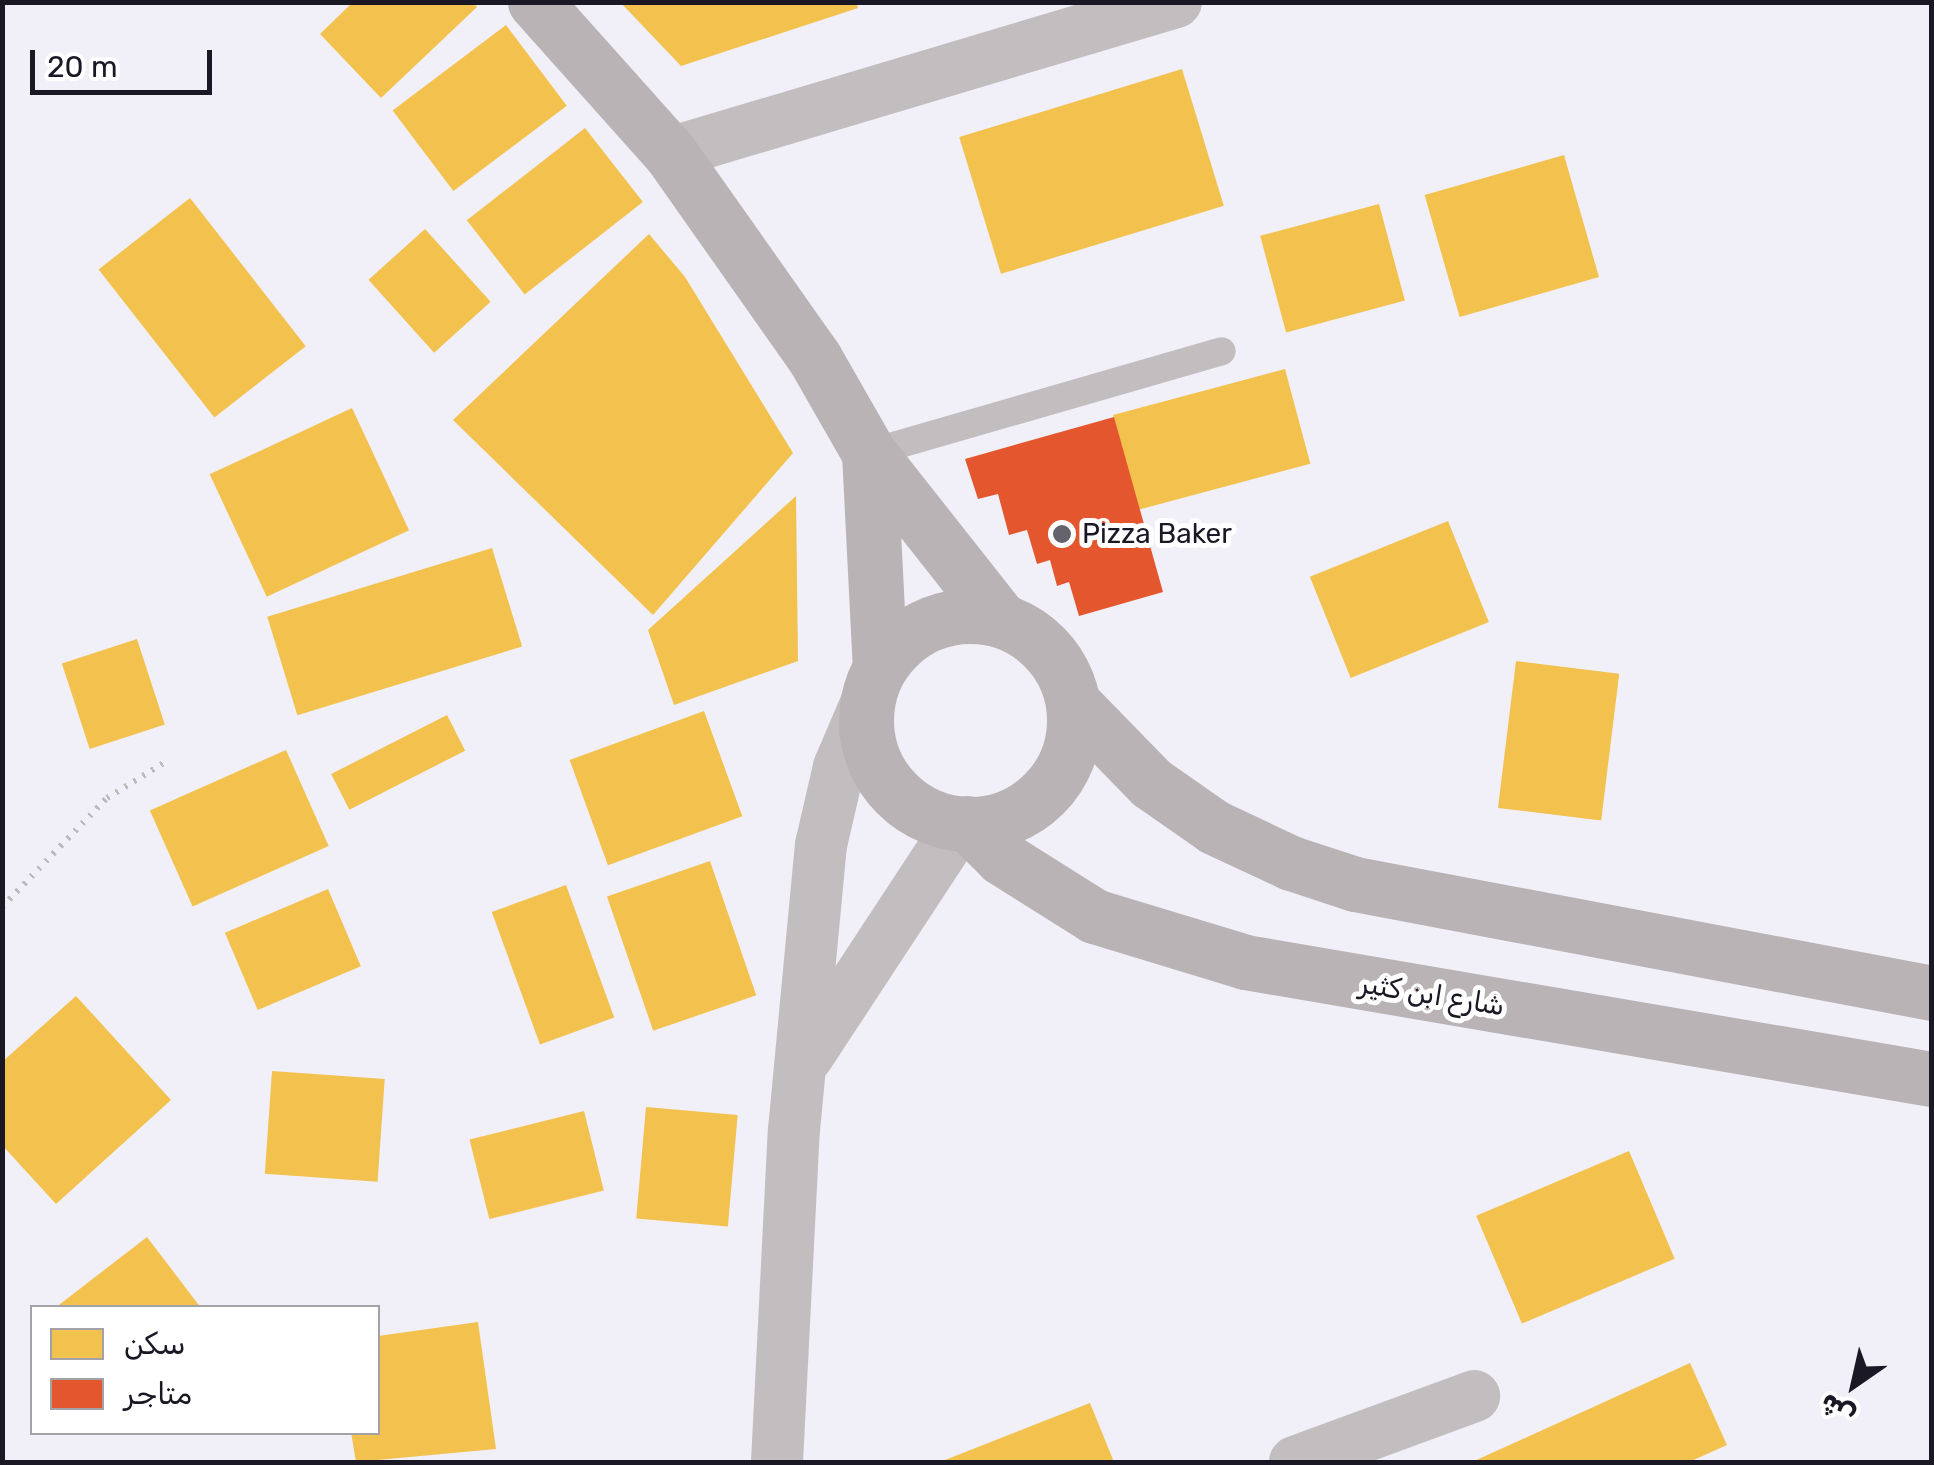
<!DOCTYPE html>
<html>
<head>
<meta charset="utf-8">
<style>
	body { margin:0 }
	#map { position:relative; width:1934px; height:1465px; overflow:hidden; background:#f1f0f8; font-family:Rubik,Vazirmatn,sans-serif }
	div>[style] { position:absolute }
	.homes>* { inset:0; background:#f2c14e; transform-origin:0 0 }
	.shops>* { inset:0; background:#e4572e }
	.path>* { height:6px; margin-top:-3px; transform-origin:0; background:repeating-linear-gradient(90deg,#bcbabc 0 2.5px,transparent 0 10.5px) }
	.lane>* { height:28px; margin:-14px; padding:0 14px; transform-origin:14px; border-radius:14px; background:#c2bdbf }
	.street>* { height:52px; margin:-26px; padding:0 26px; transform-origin:26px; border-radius:26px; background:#c2bdbf }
	.secondary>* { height:55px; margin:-27.5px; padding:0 27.5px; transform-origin:27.5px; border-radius:27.5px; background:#b9b3b5 }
	.secondary>.ring { margin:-27.5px; padding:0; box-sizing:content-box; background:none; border:55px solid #b9b3b5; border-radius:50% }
	.dots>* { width:28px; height:28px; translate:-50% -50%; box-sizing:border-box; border:5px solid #fff; border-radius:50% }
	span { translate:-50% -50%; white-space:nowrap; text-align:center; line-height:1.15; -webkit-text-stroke:10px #fff; paint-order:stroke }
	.poi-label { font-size:28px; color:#1a1824 }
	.left { translate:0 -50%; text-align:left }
	.street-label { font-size:28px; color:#1a1824 }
	.frame { position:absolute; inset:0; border:5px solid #1a1824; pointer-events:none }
	.legend { position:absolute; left:30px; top:1305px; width:350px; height:130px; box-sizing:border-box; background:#fff; border:2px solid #a3a3a7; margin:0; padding:12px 18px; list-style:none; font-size:30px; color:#1a1824 }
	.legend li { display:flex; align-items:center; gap:20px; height:50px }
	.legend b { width:50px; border:2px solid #a3a3a7 }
	.north { position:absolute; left:1804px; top:1335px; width:100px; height:100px; -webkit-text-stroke:8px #fff; paint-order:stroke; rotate:214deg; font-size:28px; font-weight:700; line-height:40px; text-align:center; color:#1a1824 }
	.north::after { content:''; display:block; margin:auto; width:35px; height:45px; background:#1a1824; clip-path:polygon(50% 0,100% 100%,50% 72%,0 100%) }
	.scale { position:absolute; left:30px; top:50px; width:182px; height:45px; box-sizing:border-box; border:5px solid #1a1824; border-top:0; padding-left:12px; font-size:30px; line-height:35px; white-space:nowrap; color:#1a1824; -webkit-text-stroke:8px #fff; paint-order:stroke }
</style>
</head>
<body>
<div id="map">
	<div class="homes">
		<div style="clip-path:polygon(353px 2px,473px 2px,477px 7px,381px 98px,320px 34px)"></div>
		<div style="clip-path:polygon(620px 2px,856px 2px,858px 8px,681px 66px)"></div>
		<div style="left:506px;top:25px;width:101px;height:142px;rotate:53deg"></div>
		<div style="left:1182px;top:69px;width:143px;height:233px;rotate:73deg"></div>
		<div style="left:585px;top:128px;width:94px;height:150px;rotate:52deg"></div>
		<div style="left:1564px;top:155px;width:127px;height:145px;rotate:74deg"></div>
		<div style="left:190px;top:198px;width:188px;height:116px;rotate:52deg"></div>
		<div style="left:1379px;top:204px;width:100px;height:123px;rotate:75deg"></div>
		<div style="left:425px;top:229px;width:98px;height:76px;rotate:48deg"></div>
		<div style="clip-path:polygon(649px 234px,685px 277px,793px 453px,653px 615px,453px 420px)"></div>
		<div style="left:1285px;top:369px;width:98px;height:178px;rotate:75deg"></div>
		<div style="left:352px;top:408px;width:135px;height:157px;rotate:65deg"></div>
		<div style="clip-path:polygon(796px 496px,798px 661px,674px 705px,648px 630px)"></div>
		<div style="left:1448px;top:521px;width:109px;height:149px;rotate:68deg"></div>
		<div style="left:492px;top:548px;width:103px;height:235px;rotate:73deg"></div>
		<div style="left:137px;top:639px;width:90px;height:79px;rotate:72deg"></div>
		<div style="left:1516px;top:661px;width:104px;height:148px;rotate:7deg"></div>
		<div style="left:704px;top:711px;width:112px;height:143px;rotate:70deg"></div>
		<div style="left:447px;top:715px;width:40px;height:130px;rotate:63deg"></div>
		<div style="left:286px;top:750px;width:105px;height:149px;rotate:66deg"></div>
		<div style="left:710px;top:861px;width:142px;height:109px;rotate:71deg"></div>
		<div style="left:566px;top:885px;width:141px;height:79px;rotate:70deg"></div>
		<div style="left:328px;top:889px;width:84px;height:112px;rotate:67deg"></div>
		<div style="clip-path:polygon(76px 996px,171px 1100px,56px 1204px,2px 1145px,2px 1062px)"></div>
		<div style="left:272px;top:1071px;width:113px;height:103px;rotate:4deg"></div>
		<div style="left:646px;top:1107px;width:92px;height:112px;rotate:5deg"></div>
		<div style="left:584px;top:1111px;width:82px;height:118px;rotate:76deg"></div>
		<div style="left:1629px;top:1151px;width:117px;height:166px;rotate:67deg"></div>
		<div style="clip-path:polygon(147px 1237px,201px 1308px,55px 1308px)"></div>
		<div style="clip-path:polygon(478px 1322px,496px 1449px,356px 1462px,351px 1432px,378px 1432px,378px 1336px)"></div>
		<div style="clip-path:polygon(1690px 1363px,1727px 1445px,1689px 1462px,1472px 1462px)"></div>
		<div style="clip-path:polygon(1090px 1403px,1114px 1462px,940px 1462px)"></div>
	</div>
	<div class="shops">
		<div style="clip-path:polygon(1114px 417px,1163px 592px,1079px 616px,1069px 582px,1057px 586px,1050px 560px,1037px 564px,1027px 530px,1009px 535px,998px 494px,978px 499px,965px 459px)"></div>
	</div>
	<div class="path">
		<div style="left:2px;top:907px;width:151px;rotate:-46.1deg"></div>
		<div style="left:107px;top:798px;width:70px;rotate:-31.7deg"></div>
	</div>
	<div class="lane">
		<div style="left:869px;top:453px;width:367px;rotate:-16.1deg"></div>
	</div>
	<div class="street">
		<div style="left:670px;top:153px;width:528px;rotate:-16.62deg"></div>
		<div style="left:807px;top:1057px;width:279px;rotate:-56.7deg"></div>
		<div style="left:777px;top:1462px;width:332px;rotate:-87.1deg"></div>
		<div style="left:794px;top:1130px;width:286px;rotate:-84.6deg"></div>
		<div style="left:821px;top:845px;width:80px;rotate:-77deg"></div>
		<div style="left:839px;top:767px;width:74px;rotate:-66.9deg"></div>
		<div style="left:1295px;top:1462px;width:191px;rotate:-20.2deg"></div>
	</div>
	<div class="secondary">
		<div style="left:535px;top:2px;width:203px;rotate:48.2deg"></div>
		<div style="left:670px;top:153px;width:250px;rotate:54.8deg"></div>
		<div style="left:814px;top:357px;width:111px;rotate:60.2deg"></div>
		<div style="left:869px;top:453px;width:213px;rotate:51.7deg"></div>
		<div style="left:869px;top:453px;width:214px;rotate:87.1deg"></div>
		<div class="ring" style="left:866px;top:616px;width:153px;height:153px"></div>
		<div style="left:1074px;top:704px;width:110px;rotate:45.7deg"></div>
		<div style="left:1151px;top:783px;width:77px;rotate:34.9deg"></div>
		<div style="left:1214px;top:827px;width:85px;rotate:25.1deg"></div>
		<div style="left:1291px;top:863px;width:67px;rotate:18.2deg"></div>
		<div style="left:1355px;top:884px;width:587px;rotate:10.7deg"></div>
		<div style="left:967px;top:823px;width:49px;rotate:45deg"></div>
		<div style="left:1002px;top:858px;width:109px;rotate:32.2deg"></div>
		<div style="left:1094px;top:916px;width:158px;rotate:16.9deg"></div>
		<div style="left:1245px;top:962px;width:697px;rotate:9.67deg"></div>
	</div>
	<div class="dots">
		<div style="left:1062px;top:534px;background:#65646e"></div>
	</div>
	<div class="poi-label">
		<span class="left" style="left:1082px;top:534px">Pizza Baker</span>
	</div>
	<div class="street-label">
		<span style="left:1432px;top:995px;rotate:9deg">شارع ابن كثير</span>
	</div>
	<div class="frame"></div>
	<ul class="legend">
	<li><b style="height:28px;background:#f2c14e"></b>سكن</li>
	<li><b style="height:28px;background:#e4572e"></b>متاجر</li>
	</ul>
	<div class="north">ش</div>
	<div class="scale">20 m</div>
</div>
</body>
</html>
